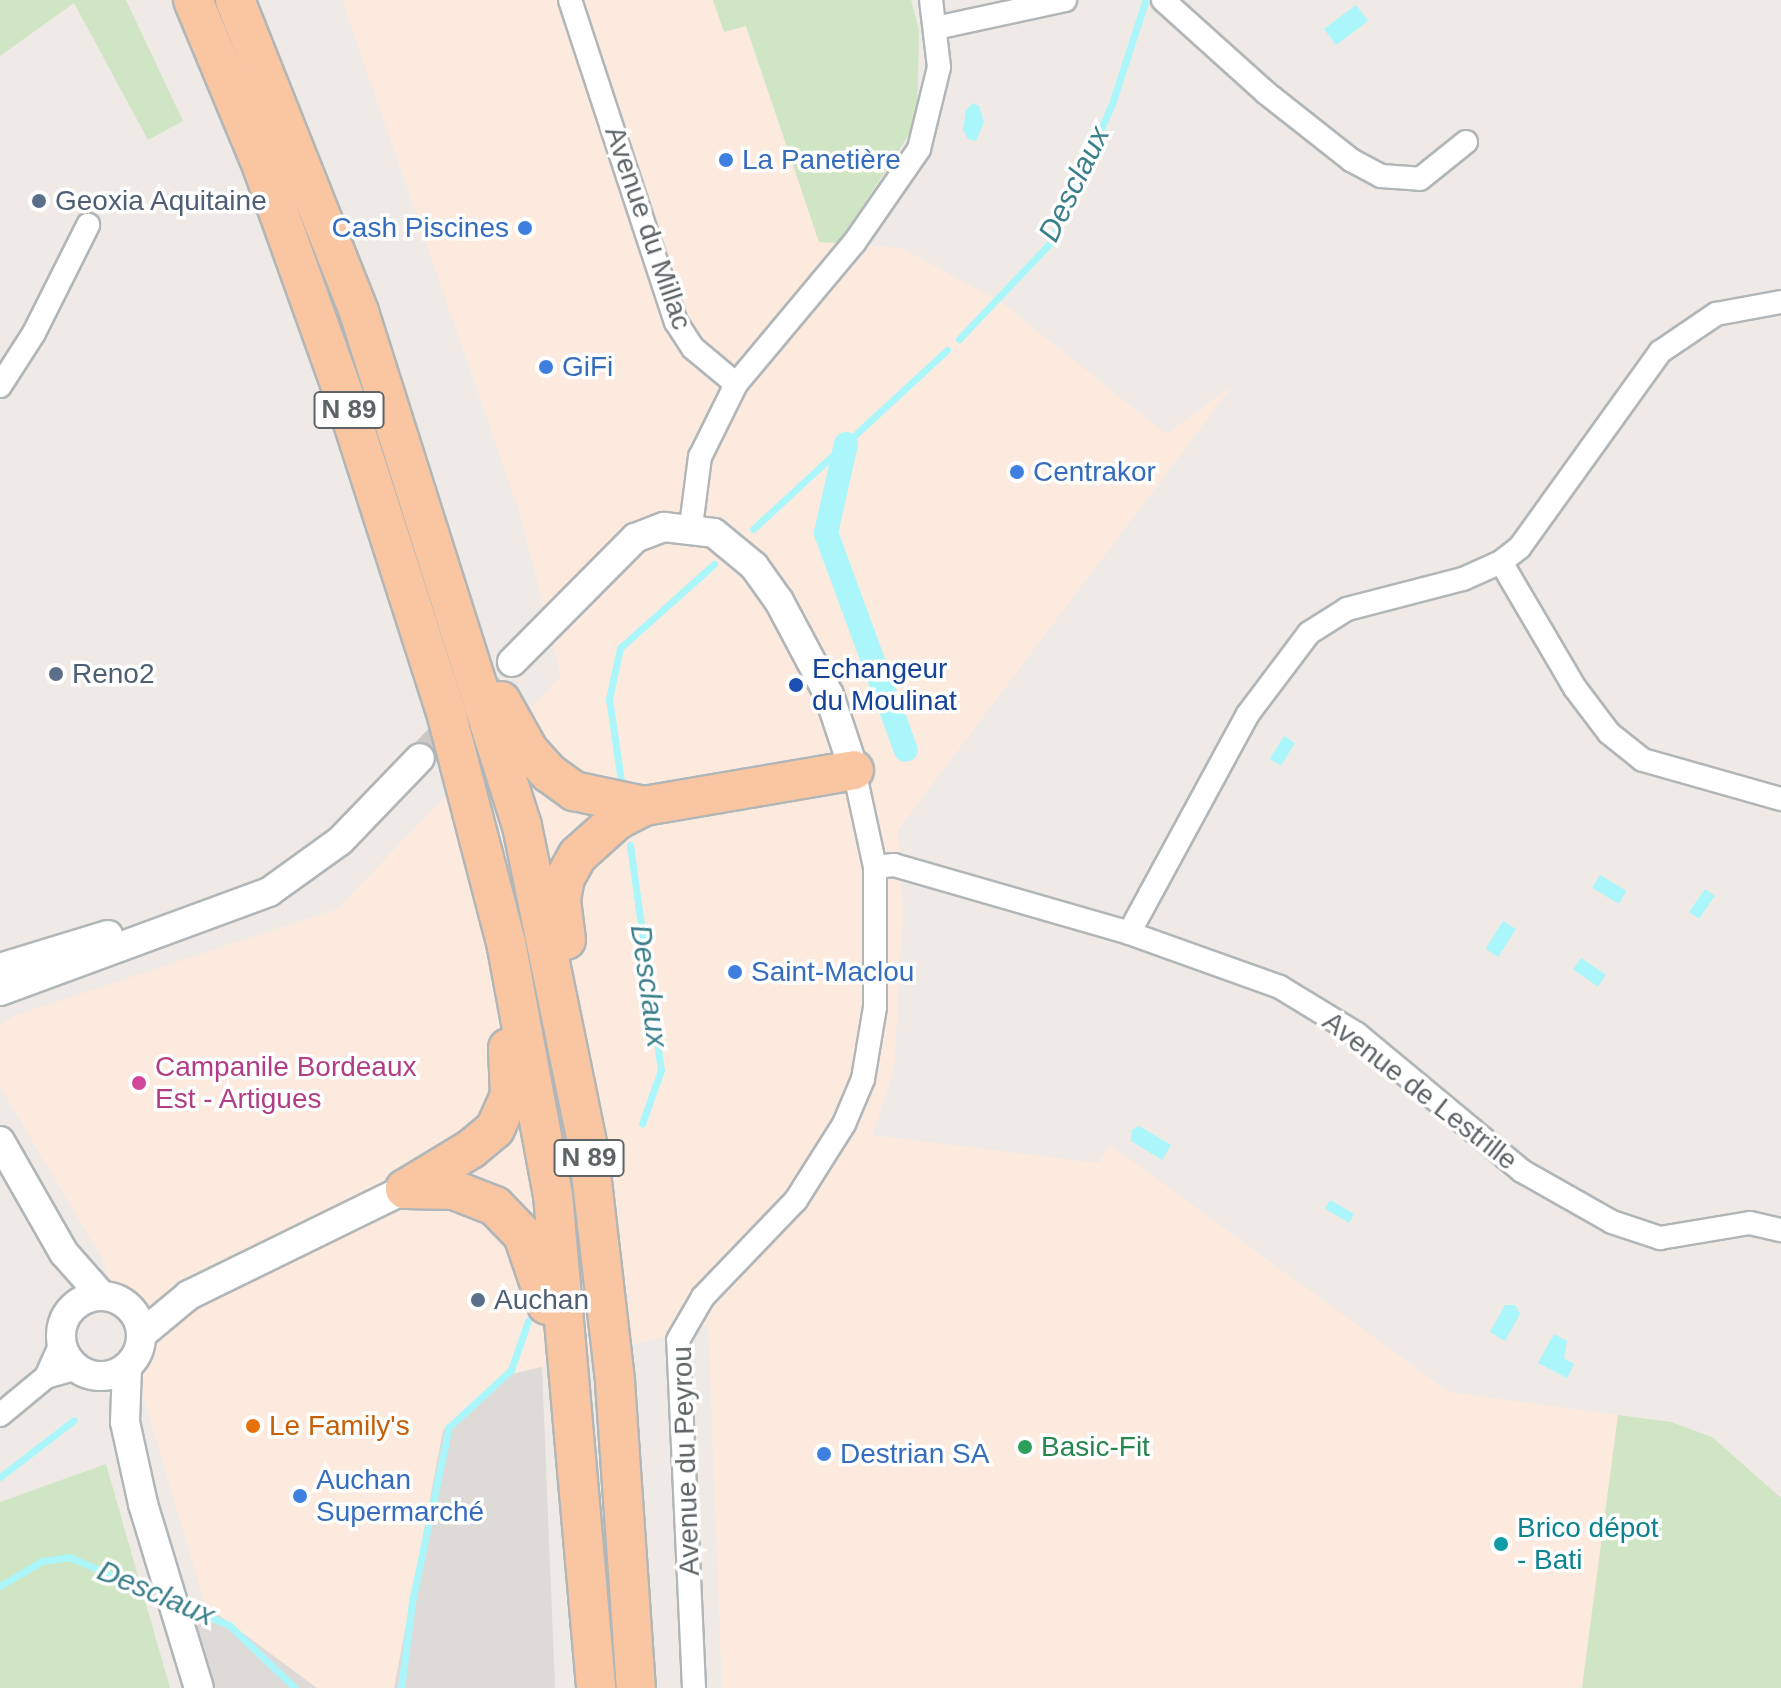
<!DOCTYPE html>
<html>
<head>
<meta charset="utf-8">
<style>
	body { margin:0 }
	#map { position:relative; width:1781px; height:1688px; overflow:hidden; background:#efeae6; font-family:Helvetica,sans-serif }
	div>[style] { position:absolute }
	.commercial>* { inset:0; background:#fceade }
	.industrial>* { inset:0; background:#dedad8 }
	.green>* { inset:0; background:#d0e5c4 }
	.water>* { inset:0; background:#aaf6fb; transform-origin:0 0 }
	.stream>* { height:7px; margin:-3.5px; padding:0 3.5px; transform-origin:3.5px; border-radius:3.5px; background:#aaf6fb }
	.canal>* { height:24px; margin:-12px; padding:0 12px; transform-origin:12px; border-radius:12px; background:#aaf6fb }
	.tertiary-tunnel>* { height:28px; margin-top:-14px; transform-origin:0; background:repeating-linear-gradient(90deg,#cbc8c6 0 28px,transparent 0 42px) }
	.roads { filter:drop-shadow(2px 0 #b1b6b8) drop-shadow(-2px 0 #b1b6b8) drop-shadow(0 2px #b1b6b8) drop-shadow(0 -2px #b1b6b8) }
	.minor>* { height:22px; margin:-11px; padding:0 11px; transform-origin:11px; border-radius:11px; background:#fff }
	.tertiary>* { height:28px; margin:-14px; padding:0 14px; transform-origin:14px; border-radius:14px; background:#fff }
	.tertiary>.ring { margin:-14px; padding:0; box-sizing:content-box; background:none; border:28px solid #fff; border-radius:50% }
	.trunk>* { height:38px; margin:-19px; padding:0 19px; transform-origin:19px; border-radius:19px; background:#fac6a2 }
	.dots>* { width:22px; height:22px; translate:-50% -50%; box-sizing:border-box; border:4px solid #fff; border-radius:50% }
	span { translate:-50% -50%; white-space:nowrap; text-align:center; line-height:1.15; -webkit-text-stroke:7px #fff; paint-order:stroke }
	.shield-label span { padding:2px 6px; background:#fff; border:2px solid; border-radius:6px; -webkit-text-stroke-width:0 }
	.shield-label { font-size:26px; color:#5e6466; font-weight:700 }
	.shop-label { font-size:28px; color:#366cbe }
	.left { translate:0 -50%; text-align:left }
	.right { translate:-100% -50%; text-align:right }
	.service-label { font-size:28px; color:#4e5e75 }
	.street-label { font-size:28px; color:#5e6466 }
	.transit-label { font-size:28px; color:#164399 }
	.hotel-label { font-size:28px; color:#b23c85 }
	.food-label { font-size:28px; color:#c56008 }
	.leisure-label { font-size:28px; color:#27864d }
	.culture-label { font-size:28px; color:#0d838f }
	.water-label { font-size:30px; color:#3b7f8b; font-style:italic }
</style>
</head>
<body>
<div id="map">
	<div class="commercial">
		<div style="clip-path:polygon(342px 0,713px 0,724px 32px,745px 25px,819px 242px,901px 248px,1001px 302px,1166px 434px,1233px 385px,898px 830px,903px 915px,894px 1069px,872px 1135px,1098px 1163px,1110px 1145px,1449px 1392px,1618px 1415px,1582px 1688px,722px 1688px,708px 1326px,504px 1376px,443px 1430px,394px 1688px,317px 1688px,205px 1605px,103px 1260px,0 1087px,0 1025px,17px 1015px,337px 909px,561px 676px,521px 517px)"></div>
	</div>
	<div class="industrial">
		<div style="clip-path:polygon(542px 1367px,555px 1688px,394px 1688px,443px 1430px,504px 1376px)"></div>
		<div style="clip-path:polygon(205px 1605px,317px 1688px,199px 1688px,174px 1610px)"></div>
	</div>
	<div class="green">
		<div style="clip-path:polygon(0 0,126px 0,183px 121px,148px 140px,74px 3px,0 56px)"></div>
		<div style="clip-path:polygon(713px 0,911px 0,919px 30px,917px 122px,839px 243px,819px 242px,746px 26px,724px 32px)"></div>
		<div style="clip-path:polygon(1618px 1415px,1671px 1422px,1712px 1437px,1781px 1498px,1781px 1688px,1582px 1688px)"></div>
		<div style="clip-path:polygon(106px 1464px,170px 1688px,0 1688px,0 1502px)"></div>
	</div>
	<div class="water">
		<div style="left:1356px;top:5px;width:20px;height:40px;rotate:53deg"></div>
		<div style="clip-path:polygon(973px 103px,979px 106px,984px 122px,976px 141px,968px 139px,963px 130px,966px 110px)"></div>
		<div style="left:1284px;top:736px;width:13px;height:27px;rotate:32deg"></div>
		<div style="left:1600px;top:875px;width:31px;height:15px;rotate:31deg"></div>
		<div style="left:1705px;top:889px;width:12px;height:28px;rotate:35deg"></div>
		<div style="left:1503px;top:921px;width:15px;height:33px;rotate:32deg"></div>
		<div style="left:1581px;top:958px;width:30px;height:14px;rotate:34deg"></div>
		<div style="clip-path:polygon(1139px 1126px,1171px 1145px,1162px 1160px,1131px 1141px,1132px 1130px)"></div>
		<div style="left:1330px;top:1200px;width:28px;height:10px;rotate:30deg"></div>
		<div style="clip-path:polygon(1505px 1305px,1515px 1305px,1520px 1314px,1505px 1341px,1490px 1332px)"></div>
		<div style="clip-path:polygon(1554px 1334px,1567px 1341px,1564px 1358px,1574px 1364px,1567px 1378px,1538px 1363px)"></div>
	</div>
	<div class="stream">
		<div style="left:959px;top:339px;width:134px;rotate:-46.5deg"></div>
		<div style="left:1051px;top:242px;width:151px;rotate:-66.2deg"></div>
		<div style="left:1112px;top:104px;width:107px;rotate:-72.1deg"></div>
		<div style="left:753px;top:529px;width:264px;rotate:-42.7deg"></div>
		<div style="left:621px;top:781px;width:83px;rotate:-98.3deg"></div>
		<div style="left:609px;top:699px;width:52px;rotate:-77.8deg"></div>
		<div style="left:620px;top:648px;width:126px;rotate:-41.8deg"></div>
		<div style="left:630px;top:845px;width:227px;rotate:82.2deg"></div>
		<div style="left:661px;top:1070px;width:57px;rotate:109.4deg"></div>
		<div style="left:0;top:1477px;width:93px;rotate:-37.6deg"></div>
		<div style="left:0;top:1586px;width:49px;rotate:-30.8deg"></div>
		<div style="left:42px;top:1561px;width:27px;rotate:-8deg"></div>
		<div style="left:69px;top:1557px;width:101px;rotate:22.8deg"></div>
		<div style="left:181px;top:1605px;width:52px;rotate:22.6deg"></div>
		<div style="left:229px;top:1625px;width:91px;rotate:43.7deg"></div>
		<div style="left:401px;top:1688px;width:87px;rotate:-82.7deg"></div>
		<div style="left:412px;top:1602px;width:179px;rotate:-78.1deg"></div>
		<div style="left:449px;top:1427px;width:84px;rotate:-42.6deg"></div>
		<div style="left:511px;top:1370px;width:52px;rotate:-70.9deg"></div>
	</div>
	<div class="canal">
		<div style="left:846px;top:444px;width:91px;rotate:102.7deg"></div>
		<div style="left:826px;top:533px;width:231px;rotate:69.8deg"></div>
	</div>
	<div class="tertiary-tunnel">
		<div style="left:420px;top:758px;width:133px;rotate:-46.2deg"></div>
	</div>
	<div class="roads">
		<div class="minor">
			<div style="left:570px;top:0;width:339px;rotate:71.8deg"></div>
			<div style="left:676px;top:322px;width:31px;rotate:57deg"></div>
			<div style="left:693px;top:348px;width:56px;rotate:39.9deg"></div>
			<div style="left:1163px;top:0;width:137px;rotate:42deg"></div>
			<div style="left:1265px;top:92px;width:110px;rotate:38.3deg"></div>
			<div style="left:1351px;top:160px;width:34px;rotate:28deg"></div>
			<div style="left:1381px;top:176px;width:39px;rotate:4deg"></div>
			<div style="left:1420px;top:179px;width:59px;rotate:-38.8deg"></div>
			<div style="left:936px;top:28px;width:132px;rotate:-12.2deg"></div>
			<div style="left:0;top:386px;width:63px;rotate:-57.3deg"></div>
			<div style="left:34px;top:333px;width:121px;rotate:-63.4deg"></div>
			<div style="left:691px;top:526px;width:70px;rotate:-82.6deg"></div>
			<div style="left:700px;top:457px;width:81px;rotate:-63.7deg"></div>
			<div style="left:736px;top:384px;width:184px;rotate:-50.1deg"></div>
			<div style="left:854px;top:243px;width:114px;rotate:-55.3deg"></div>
			<div style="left:919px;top:149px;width:84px;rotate:-76.3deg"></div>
			<div style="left:939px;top:67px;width:67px;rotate:-96.8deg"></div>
			<div style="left:1501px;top:562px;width:146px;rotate:59.6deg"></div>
			<div style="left:1575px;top:688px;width:56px;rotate:52.9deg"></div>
			<div style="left:1609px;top:733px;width:43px;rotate:38.5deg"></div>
			<div style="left:1643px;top:760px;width:143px;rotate:15.8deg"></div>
			<div style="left:875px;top:867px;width:19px;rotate:-6deg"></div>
			<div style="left:894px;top:865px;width:245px;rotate:16.1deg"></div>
			<div style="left:1129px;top:933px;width:160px;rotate:19.7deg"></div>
			<div style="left:1280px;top:987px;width:90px;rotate:31.4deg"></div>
			<div style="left:1357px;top:1034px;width:214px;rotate:39.7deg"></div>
			<div style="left:1522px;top:1171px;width:103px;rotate:29.5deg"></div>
			<div style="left:1612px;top:1222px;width:51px;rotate:18.4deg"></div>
			<div style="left:1660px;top:1238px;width:91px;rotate:-9.5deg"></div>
			<div style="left:1750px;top:1223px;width:32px;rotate:13deg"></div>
			<div style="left:1129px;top:933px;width:249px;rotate:-61.5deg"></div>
			<div style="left:1248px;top:714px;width:101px;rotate:-53deg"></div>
			<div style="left:1309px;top:633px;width:45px;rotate:-32.3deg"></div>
			<div style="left:1347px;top:609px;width:120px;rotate:-14.5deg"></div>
			<div style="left:1463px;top:579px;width:42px;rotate:-24.1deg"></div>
			<div style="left:1501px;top:562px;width:24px;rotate:-38deg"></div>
			<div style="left:1520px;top:547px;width:240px;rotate:-54.3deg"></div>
			<div style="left:1660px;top:352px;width:68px;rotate:-34.2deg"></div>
			<div style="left:1716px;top:314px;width:66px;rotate:-10.5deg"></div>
			<div style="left:46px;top:1377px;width:36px;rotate:-66deg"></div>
			<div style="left:0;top:1415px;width:60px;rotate:-39.6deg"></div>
			<div style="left:46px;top:1377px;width:32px;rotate:-16deg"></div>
			<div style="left:694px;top:1688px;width:348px;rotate:-92.6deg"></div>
			<div style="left:678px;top:1340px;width:50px;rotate:-59.8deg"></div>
			<div style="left:703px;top:1297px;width:134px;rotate:-46.2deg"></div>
			<div style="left:796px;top:1200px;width:90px;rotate:-57.7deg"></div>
			<div style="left:844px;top:1124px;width:49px;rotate:-67.1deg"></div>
			<div style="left:863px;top:1079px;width:73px;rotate:-80.5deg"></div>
			<div style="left:875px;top:1007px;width:140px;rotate:-90deg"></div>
			<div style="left:875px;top:867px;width:99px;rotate:-102.2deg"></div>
		</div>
		<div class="tertiary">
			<div style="left:512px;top:662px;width:175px;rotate:-45.2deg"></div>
			<div style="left:635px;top:538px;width:31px;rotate:-21deg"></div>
			<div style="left:664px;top:527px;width:50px;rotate:6.8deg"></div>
			<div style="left:714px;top:533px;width:52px;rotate:39.5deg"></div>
			<div style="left:754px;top:566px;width:43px;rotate:54.5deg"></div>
			<div style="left:779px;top:601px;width:106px;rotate:62deg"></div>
			<div style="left:829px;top:695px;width:79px;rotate:71.6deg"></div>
			<div style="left:0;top:968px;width:113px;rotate:-17deg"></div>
			<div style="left:0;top:991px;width:287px;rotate:-20.2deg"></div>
			<div style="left:269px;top:892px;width:87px;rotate:-35.7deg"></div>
			<div style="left:340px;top:841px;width:115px;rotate:-46.1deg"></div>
			<div style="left:0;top:1141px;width:129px;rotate:60.3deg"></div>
			<div style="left:64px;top:1253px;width:56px;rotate:48.6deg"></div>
			<div class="ring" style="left:61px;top:1296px;width:52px;height:52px"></div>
			<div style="left:142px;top:1334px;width:61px;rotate:-39.7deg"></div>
			<div style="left:189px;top:1295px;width:241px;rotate:-26.1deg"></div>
			<div style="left:127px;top:1367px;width:55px;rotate:92.1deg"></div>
			<div style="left:125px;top:1422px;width:84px;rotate:77.6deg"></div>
			<div style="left:143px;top:1504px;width:192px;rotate:73.1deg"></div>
		</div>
		<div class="trunk">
			<div style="left:193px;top:0;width:180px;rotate:67.4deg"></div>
			<div style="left:262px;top:166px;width:250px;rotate:70.3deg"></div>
			<div style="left:346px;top:401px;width:331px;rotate:72.2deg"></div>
			<div style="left:447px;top:716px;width:234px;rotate:75.4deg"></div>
			<div style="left:506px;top:942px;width:257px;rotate:79.5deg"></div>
			<div style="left:553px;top:1195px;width:495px;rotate:85deg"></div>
			<div style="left:235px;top:0;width:336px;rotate:68.3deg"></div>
			<div style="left:359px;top:312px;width:539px;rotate:72.41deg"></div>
			<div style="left:522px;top:826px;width:328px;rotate:78.4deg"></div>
			<div style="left:588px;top:1147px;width:237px;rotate:83.4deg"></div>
			<div style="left:615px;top:1382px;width:307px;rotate:86.1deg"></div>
			<div style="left:501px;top:701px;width:57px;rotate:60.8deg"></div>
			<div style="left:529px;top:751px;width:30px;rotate:48deg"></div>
			<div style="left:549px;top:773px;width:31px;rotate:36deg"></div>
			<div style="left:574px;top:791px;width:72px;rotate:12.1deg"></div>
			<div style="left:566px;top:940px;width:40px;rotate:-97.1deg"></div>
			<div style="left:561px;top:900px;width:22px;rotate:-80deg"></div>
			<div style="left:565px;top:878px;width:26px;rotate:-61deg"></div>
			<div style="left:578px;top:855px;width:52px;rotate:-41.9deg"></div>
			<div style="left:617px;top:820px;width:30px;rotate:-27deg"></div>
			<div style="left:644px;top:806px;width:213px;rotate:-9.7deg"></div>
			<div style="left:405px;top:1189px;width:77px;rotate:-31.2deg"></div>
			<div style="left:471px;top:1149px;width:31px;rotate:-40deg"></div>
			<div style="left:495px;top:1129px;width:36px;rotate:-66deg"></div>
			<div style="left:510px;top:1096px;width:48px;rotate:-92.4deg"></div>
			<div style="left:405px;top:1189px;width:49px;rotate:1.2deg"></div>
			<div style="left:454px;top:1190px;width:44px;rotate:21.3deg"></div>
			<div style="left:495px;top:1206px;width:40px;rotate:46deg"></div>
			<div style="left:523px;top:1235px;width:74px;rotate:71.1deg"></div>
		</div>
	</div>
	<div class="dots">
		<div style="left:726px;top:160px;background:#3f7fe0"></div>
		<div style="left:39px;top:201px;background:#5c6f8a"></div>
		<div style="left:525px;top:228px;background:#3f7fe0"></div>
		<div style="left:546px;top:367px;background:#3f7fe0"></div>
		<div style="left:1017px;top:472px;background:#3f7fe0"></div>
		<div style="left:56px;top:674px;background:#5c6f8a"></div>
		<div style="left:796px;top:685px;background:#1a4fb4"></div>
		<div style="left:735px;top:972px;background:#3f7fe0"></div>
		<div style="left:139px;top:1083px;background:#d1479c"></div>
		<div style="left:478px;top:1300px;background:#5c6f8a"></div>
		<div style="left:253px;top:1426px;background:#e8710a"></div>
		<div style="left:1025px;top:1447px;background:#2e9e5b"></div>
		<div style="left:824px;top:1454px;background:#3f7fe0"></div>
		<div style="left:300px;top:1496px;background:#3f7fe0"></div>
		<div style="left:1501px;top:1544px;background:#0f9aa8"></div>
	</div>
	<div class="shield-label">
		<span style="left:349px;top:410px">N 89</span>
		<span style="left:589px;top:1158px">N 89</span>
	</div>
	<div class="shop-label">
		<span class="left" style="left:742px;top:160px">La Panetière</span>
		<span class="right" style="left:509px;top:228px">Cash Piscines</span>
		<span class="left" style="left:562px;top:367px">GiFi</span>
		<span class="left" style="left:1033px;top:472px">Centrakor</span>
		<span class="left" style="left:751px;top:972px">Saint-Maclou</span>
		<span class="left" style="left:840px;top:1454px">Destrian SA</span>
		<span class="left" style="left:316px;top:1496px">Auchan<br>Supermarché</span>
	</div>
	<div class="service-label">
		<span class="left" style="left:55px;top:201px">Geoxia Aquitaine</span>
		<span class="left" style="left:72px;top:674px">Reno2</span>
		<span class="left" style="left:494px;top:1300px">Auchan</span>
	</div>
	<div class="street-label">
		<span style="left:648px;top:228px;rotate:71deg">Avenue du Millac</span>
		<span style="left:1420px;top:1091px;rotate:38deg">Avenue de Lestrille</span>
		<span style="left:686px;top:1461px;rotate:-92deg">Avenue du Peyrou</span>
	</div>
	<div class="transit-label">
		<span class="left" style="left:812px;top:685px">Echangeur<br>du Moulinat</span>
	</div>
	<div class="hotel-label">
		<span class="left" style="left:155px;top:1083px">Campanile Bordeaux<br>Est - Artigues</span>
	</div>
	<div class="food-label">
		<span class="left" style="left:269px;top:1426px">Le Family's</span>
	</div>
	<div class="leisure-label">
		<span class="left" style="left:1041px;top:1447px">Basic-Fit</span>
	</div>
	<div class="culture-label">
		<span class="left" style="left:1517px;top:1544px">Brico dépot<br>- Bati</span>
	</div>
	<div class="water-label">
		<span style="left:1074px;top:184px;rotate:-64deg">Desclaux</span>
		<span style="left:649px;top:986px;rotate:82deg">Desclaux</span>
		<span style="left:156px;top:1593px;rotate:23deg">Desclaux</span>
	</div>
</div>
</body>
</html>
